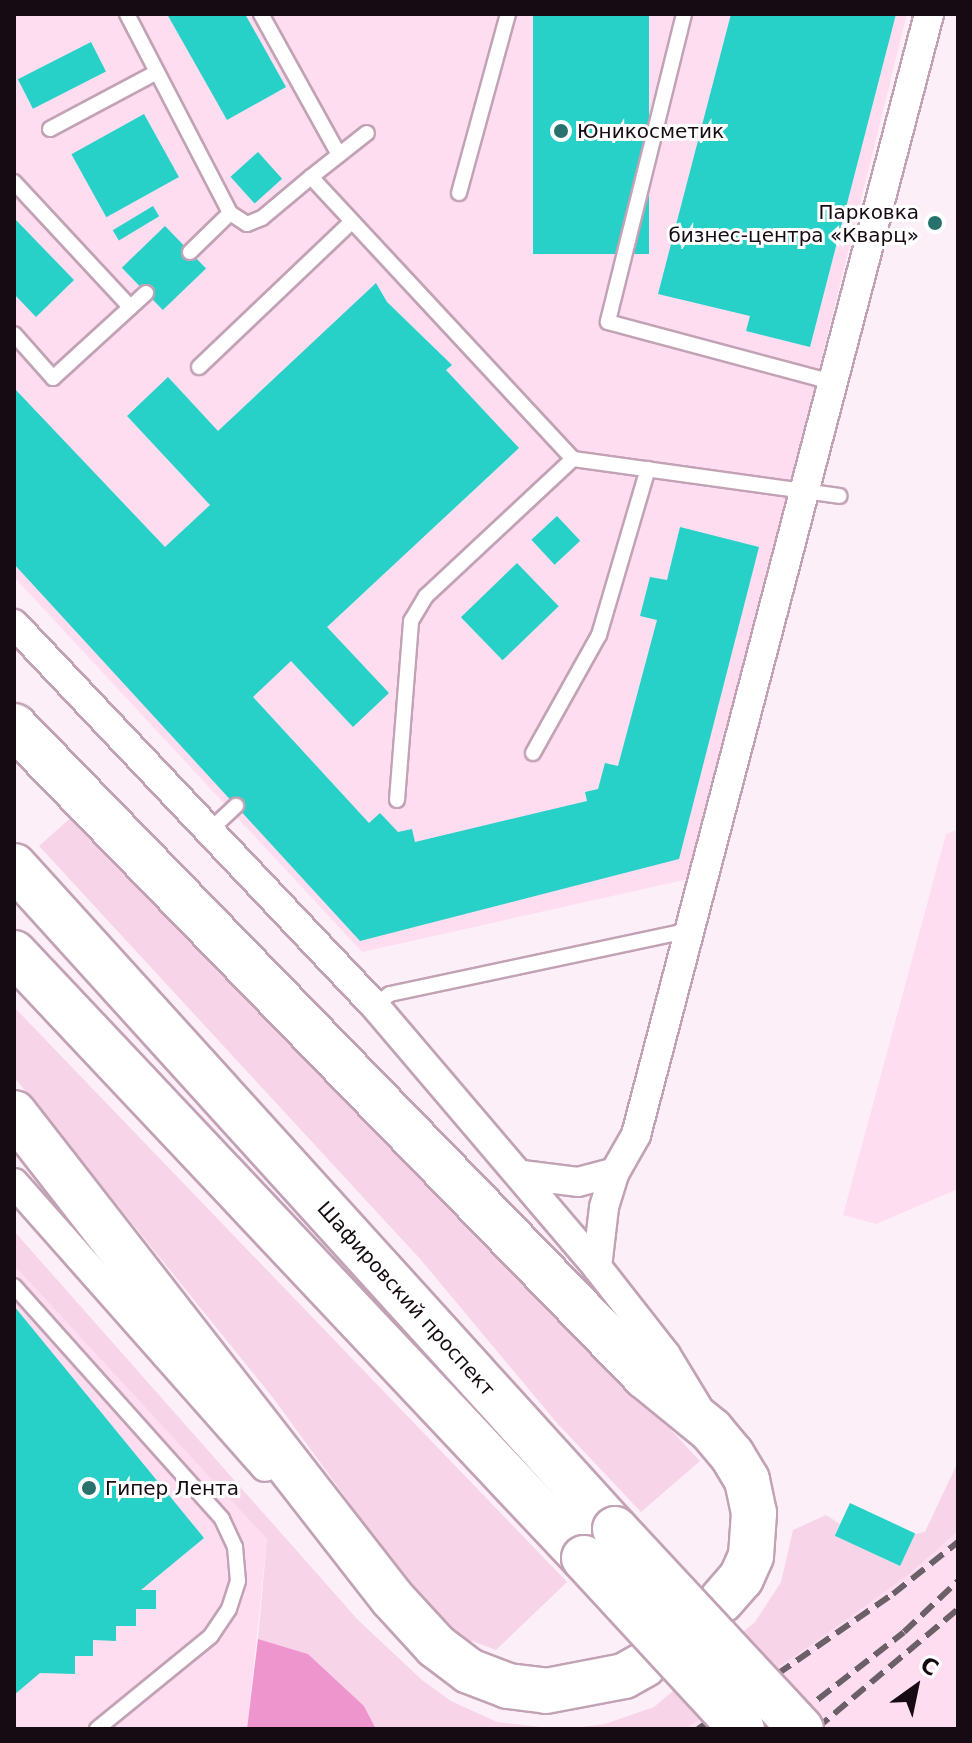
<!DOCTYPE html>
<html>
<head>
<meta charset="utf-8">
<style>
	body { margin:0 }
	#map { position:relative; width:972px; height:1743px; overflow:hidden; background:#fdeff7; font-family:"DejaVu Sans",sans-serif }
	div>[style] { position:absolute }
	.built>* { inset:0; background:#feddf1 }
	.green>* { inset:0; background:#f7d4e8 }
	.forest>* { inset:0; background:#ef95ce }
	.building>* { inset:0; background:#27d1c7; transform-origin:0 0 }
	.roads { filter:drop-shadow(2px 0 #c2a2b5) drop-shadow(-2px 0 #c2a2b5) drop-shadow(0 2px #c2a2b5) drop-shadow(0 -2px #c2a2b5) }
	.lane>* { height:14px; margin:-7px; padding:0 7px; transform-origin:7px; border-radius:7px; background:#fff }
	.street>* { height:28px; margin:-14px; padding:0 14px; transform-origin:14px; border-radius:14px; background:#fff }
	.primary>* { height:44px; margin:-22px; padding:0 22px; transform-origin:22px; border-radius:22px; background:#fff }
	.rail>* { height:6px; margin-top:-3px; transform-origin:0; background:repeating-linear-gradient(90deg,#6c6068 0 16px,transparent 0 24px) }
	.bridges { filter:drop-shadow(2px 0 #c2a2b5) drop-shadow(-2px 0 #c2a2b5) drop-shadow(0 2px #c2a2b5) drop-shadow(0 -2px #c2a2b5) }
	.primary-bridge>* { height:44px; margin:-22px; padding:0 22px; transform-origin:22px; border-radius:22px; background:#fff }
	.dots>* { width:22px; height:22px; translate:-50% -50%; box-sizing:border-box; border:4px solid #fff; border-radius:50% }
	span { translate:-50% -50%; white-space:nowrap; text-align:center; line-height:1.15; -webkit-text-stroke:6px #fff; paint-order:stroke }
	.poi-label { font-size:20px; color:#160b12 }
	.left { translate:0 -50%; text-align:left }
	.right { translate:-100% -50%; text-align:right }
	.street-label { font-size:20px; color:#160b12 }
	.frame { position:absolute; inset:0; border:16px solid #160b12; pointer-events:none }
	.north { position:absolute; left:876px; top:1647px; width:80px; height:80px; -webkit-text-stroke:6px #fff; paint-order:stroke; rotate:33deg; font-size:22px; font-weight:700; line-height:32px; text-align:center; color:#160b12 }
	.north::after { content:''; display:block; margin:auto; width:28px; height:36px; background:#160b12; clip-path:polygon(50% 0,100% 100%,50% 72%,0 100%) }
</style>
</head>
<body>
<div id="map">
	<div class="built">
		<div style="clip-path:polygon(14px 14px,907px 14px,693px 878px,362px 952px,14px 577px)"></div>
		<div style="clip-path:polygon(958px 821px,958px 1189px,876px 1224px,843px 1215px,946px 834px,956px 830px)"></div>
		<div style="clip-path:polygon(14px 1253px,267px 1539px,247px 1729px,14px 1729px)"></div>
		<div style="clip-path:polygon(958px 1462px,958px 1729px,662px 1729px,899px 1574px,915px 1534px,925px 1532px)"></div>
	</div>
	<div class="green">
		<div style="clip-path:polygon(76px 813px,596px 1350px,700px 1461px,641px 1512px,557px 1423px,421px 1260px,39px 846px)"></div>
		<div style="clip-path:polygon(14px 1007px,567px 1582px,496px 1650px,472px 1641px,469px 1646px,423px 1604px,274px 1399px,14px 1077px)"></div>
		<div style="clip-path:polygon(14px 1231px,358px 1620px,422px 1680px,451px 1701px,497px 1722px,559px 1729px,376px 1729px,364px 1706px,308px 1654px,258px 1639px,267px 1539px,14px 1265px)"></div>
		<div style="clip-path:polygon(958px 1462px,958px 1531px,909px 1574px,811px 1645px,684px 1729px,564px 1729px,605px 1724px,654px 1707px,755px 1622px,781px 1582px,793px 1530px,826px 1515px,840px 1524px,835px 1535px,899px 1566px,915px 1534px,925px 1532px)"></div>
	</div>
	<div class="forest">
		<div style="clip-path:polygon(258px 1639px,308px 1654px,364px 1706px,376px 1729px,247px 1729px)"></div>
	</div>
	<div class="building">
		<div style="clip-path:polygon(167px 14px,245px 14px,286px 87px,227px 120px)"></div>
		<div style="left:533px;top:14px;width:116px;height:240px"></div>
		<div style="clip-path:polygon(731px 14px,896px 14px,810px 347px,746px 331px,750px 316px,658px 294px)"></div>
		<div style="left:91px;top:42px;width:33px;height:82px;rotate:63deg"></div>
		<div style="left:144px;top:114px;width:72px;height:83px;rotate:61deg"></div>
		<div style="left:258px;top:152px;width:36px;height:37px;rotate:48deg"></div>
		<div style="left:153px;top:206px;width:12px;height:47px;rotate:59deg"></div>
		<div style="clip-path:polygon(14px 218px,74px 280px,36px 317px,14px 294px)"></div>
		<div style="left:165px;top:226px;width:59px;height:60px;rotate:46deg"></div>
		<div style="clip-path:polygon(376px 283px,387px 302px,452px 365px,446px 370px,519px 448px,327px 627px,389px 693px,353px 727px,291px 661px,253px 697px,369px 823px,380px 813px,398px 832px,412px 829px,415px 842px,587px 801px,585px 792px,598px 789px,605px 763px,618px 766px,657px 620px,640px 616px,650px 577px,667px 580px,680px 527px,759px 547px,679px 859px,360px 941px,14px 564px,14px 388px,165px 547px,210px 505px,127px 416px,168px 377px,218px 431px)"></div>
		<div style="left:557px;top:516px;width:34px;height:35px;rotate:47deg"></div>
		<div style="left:517px;top:563px;width:60px;height:78px;rotate:46deg"></div>
		<div style="clip-path:polygon(14px 1306px,204px 1538px,141px 1590px,156px 1590px,156px 1609px,136px 1609px,136px 1626px,116px 1626px,116px 1641px,93px 1640px,93px 1656px,75px 1656px,75px 1674px,40px 1673px,14px 1695px)"></div>
		<div style="left:850px;top:1503px;width:72px;height:36px;rotate:25deg"></div>
	</div>
	<div class="roads">
		<div class="lane">
			<div style="left:127px;top:14px;width:224px;rotate:62.6deg"></div>
			<div style="left:230px;top:213px;width:20px;rotate:33deg"></div>
			<div style="left:247px;top:224px;width:16px;rotate:-22deg"></div>
			<div style="left:262px;top:218px;width:64px;rotate:-39.9deg"></div>
			<div style="left:311px;top:177px;width:385px;rotate:47.1deg"></div>
			<div style="left:573px;top:459px;width:269px;rotate:7.9deg"></div>
			<div style="left:261px;top:14px;width:161px;rotate:61deg"></div>
			<div style="left:684px;top:14px;width:317px;rotate:103.9deg"></div>
			<div style="left:608px;top:322px;width:235px;rotate:15deg"></div>
			<div style="left:50px;top:129px;width:121px;rotate:-28deg"></div>
			<div style="left:311px;top:177px;width:71px;rotate:-38.2deg"></div>
			<div style="left:14px;top:182px;width:171px;rotate:47.1deg"></div>
			<div style="left:459px;top:193px;width:186px;rotate:-74.7deg"></div>
			<div style="left:190px;top:252px;width:56px;rotate:-44.3deg"></div>
			<div style="left:14px;top:334px;width:59px;rotate:48.4deg"></div>
			<div style="left:53px;top:378px;width:126px;rotate:-42.4deg"></div>
			<div style="left:199px;top:367px;width:210px;rotate:-43.6deg"></div>
			<div style="left:533px;top:753px;width:135px;rotate:-60.8deg"></div>
			<div style="left:599px;top:635px;width:173px;rotate:-73.6deg"></div>
			<div style="left:397px;top:800px;width:180px;rotate:-85.5deg"></div>
			<div style="left:411px;top:621px;width:29px;rotate:-59deg"></div>
			<div style="left:426px;top:596px;width:201px;rotate:-43deg"></div>
			<div style="left:209px;top:831px;width:37px;rotate:-43deg"></div>
			<div style="left:375px;top:1006px;width:19px;rotate:-39deg"></div>
			<div style="left:390px;top:994px;width:307px;rotate:-12deg"></div>
			<div style="left:14px;top:1286px;width:312px;rotate:48.2deg"></div>
			<div style="left:222px;top:1519px;width:31px;rotate:65deg"></div>
			<div style="left:235px;top:1547px;width:34px;rotate:85deg"></div>
			<div style="left:238px;top:1581px;width:29px;rotate:108deg"></div>
			<div style="left:229px;top:1609px;width:32px;rotate:124deg"></div>
			<div style="left:211px;top:1636px;width:147px;rotate:140.8deg"></div>
		</div>
		<div class="street">
			<div style="left:14px;top:624px;width:526px;rotate:46.62deg"></div>
			<div style="left:375px;top:1006px;width:343px;rotate:49.6deg"></div>
			<div style="left:597px;top:1267px;width:112px;rotate:51.9deg"></div>
			<div style="left:666px;top:1355px;width:60px;rotate:58.7deg"></div>
			<div style="left:522px;top:1175px;width:56px;rotate:7.1deg"></div>
			<div style="left:578px;top:1182px;width:38px;rotate:-15deg"></div>
			<div style="left:14px;top:1183px;width:379px;rotate:48.5deg"></div>
			<div style="left:597px;top:1267px;width:60px;rotate:-83.3deg"></div>
			<div style="left:604px;top:1207px;width:37px;rotate:-73deg"></div>
			<div style="left:615px;top:1172px;width:43px;rotate:-60.4deg"></div>
			<div style="left:636px;top:1135px;width:1159px;rotate:-75.35deg"></div>
		</div>
		<div class="primary">
			<div style="left:14px;top:726px;width:907px;rotate:45.85deg"></div>
			<div style="left:646px;top:1377px;width:84px;rotate:39.2deg"></div>
			<div style="left:711px;top:1430px;width:33px;rotate:50deg"></div>
			<div style="left:732px;top:1455px;width:29px;rotate:59deg"></div>
			<div style="left:747px;top:1480px;width:34px;rotate:78deg"></div>
			<div style="left:754px;top:1513px;width:43px;rotate:94deg"></div>
			<div style="left:751px;top:1556px;width:24px;rotate:114deg"></div>
			<div style="left:741px;top:1578px;width:30px;rotate:131deg"></div>
			<div style="left:14px;top:866px;width:895px;rotate:47.81deg"></div>
			<div style="left:14px;top:953px;width:831px;rotate:46.71deg"></div>
			<div style="left:14px;top:1113px;width:615px;rotate:52.07deg"></div>
			<div style="left:392px;top:1598px;width:65px;rotate:47.5deg"></div>
			<div style="left:436px;top:1646px;width:41px;rotate:37.1deg"></div>
			<div style="left:469px;top:1671px;width:42px;rotate:21deg"></div>
			<div style="left:508px;top:1686px;width:38px;rotate:7deg"></div>
			<div style="left:546px;top:1691px;width:79px;rotate:-10.9deg"></div>
			<div style="left:624px;top:1676px;width:23px;rotate:-29deg"></div>
		</div>
	</div>
	<div class="rail">
		<div style="left:698px;top:1729px;width:237px;rotate:-34.7deg"></div>
		<div style="left:893px;top:1594px;width:83px;rotate:-38.7deg"></div>
		<div style="left:780px;top:1729px;width:157px;rotate:-38deg"></div>
		<div style="left:904px;top:1632px;width:74px;rotate:-43.4deg"></div>
		<div style="left:816px;top:1729px;width:186px;rotate:-40.2deg"></div>
	</div>
	<div class="bridges">
		<div class="primary-bridge">
			<div style="left:615px;top:1529px;width:273px;rotate:47.1deg"></div>
			<div style="left:584px;top:1558px;width:233px;rotate:47.3deg"></div>
		</div>
	</div>
	<div class="dots">
		<div style="left:561px;top:131px;background:#28716c"></div>
		<div style="left:935px;top:223px;background:#28716c"></div>
		<div style="left:89px;top:1488px;background:#28716c"></div>
	</div>
	<div class="poi-label">
		<span class="left" style="left:577px;top:131px">Юникосметик</span>
		<span class="right" style="left:919px;top:224px">Парковка<br>бизнес-центра «Кварц»</span>
		<span class="left" style="left:105px;top:1488px">Гипер Лента</span>
	</div>
	<div class="street-label">
		<span style="left:406px;top:1299px;rotate:48deg">Шафировский проспект</span>
	</div>
	<div class="frame"></div>
	<div class="north">С</div>
</div>
</body>
</html>
